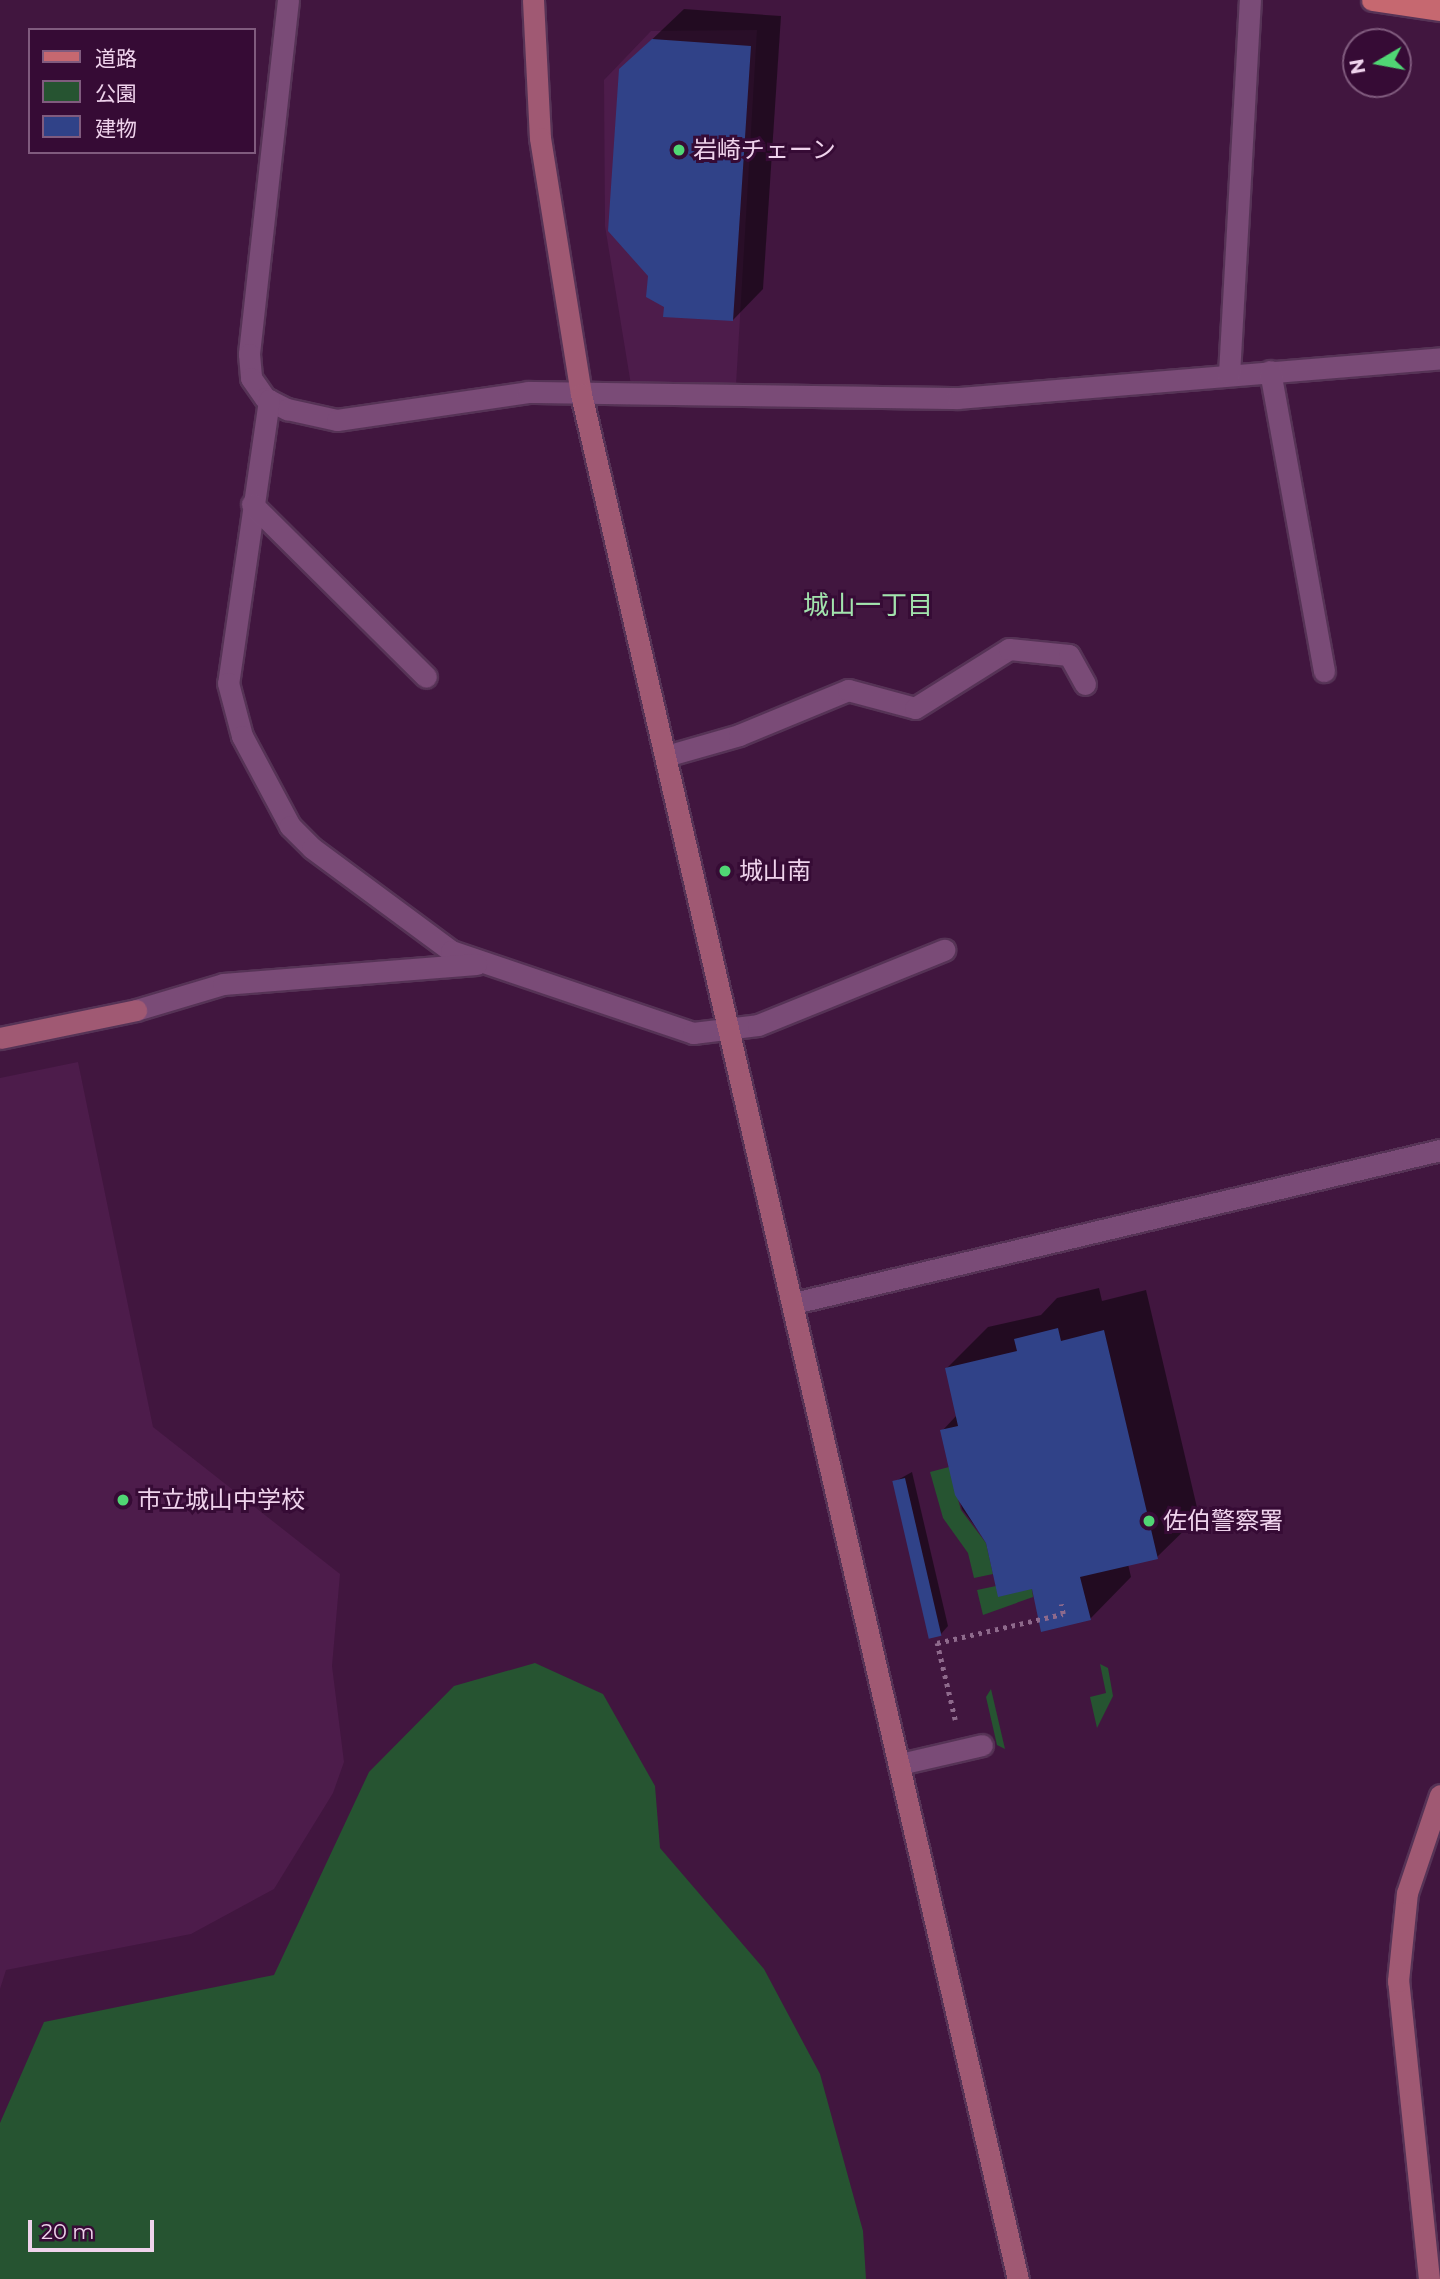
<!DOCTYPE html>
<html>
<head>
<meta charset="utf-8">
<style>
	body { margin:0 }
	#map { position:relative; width:1440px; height:2279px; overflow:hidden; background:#41163f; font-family:Montserrat,"Noto Sans JP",sans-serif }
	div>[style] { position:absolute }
	.built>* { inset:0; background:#4d1c4b }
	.green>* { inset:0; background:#265431 }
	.shadow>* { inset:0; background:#0007 }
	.building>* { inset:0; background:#304288; transform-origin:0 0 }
	.path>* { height:4.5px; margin-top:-2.25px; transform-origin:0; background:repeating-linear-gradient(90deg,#8e6a8c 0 3.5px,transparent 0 8.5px) }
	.roads { filter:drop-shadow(2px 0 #563356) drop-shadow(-2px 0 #563356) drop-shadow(0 2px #563356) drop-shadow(0 -2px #563356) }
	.lane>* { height:21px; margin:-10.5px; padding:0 10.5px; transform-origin:10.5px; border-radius:10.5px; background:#7a4b77 }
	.street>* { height:21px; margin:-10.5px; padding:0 10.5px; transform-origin:10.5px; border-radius:10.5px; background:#7a4b77 }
	.secondary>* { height:21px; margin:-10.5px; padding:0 10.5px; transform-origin:10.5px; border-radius:10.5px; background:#a05973 }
	.primary>* { height:21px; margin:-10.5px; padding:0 10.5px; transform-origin:10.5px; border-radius:10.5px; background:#c66870 }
	.dots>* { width:19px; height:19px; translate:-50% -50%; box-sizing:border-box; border:4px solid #360b35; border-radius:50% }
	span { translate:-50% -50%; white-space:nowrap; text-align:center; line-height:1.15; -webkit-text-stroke:6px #360b35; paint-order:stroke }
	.poi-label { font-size:24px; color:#efd3ec }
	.left { translate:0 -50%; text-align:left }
	.neighbourhood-label { font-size:26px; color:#a2e3ad }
	.legend { position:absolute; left:28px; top:28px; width:228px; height:126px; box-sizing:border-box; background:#360b35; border:2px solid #805b7e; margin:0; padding:9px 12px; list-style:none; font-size:21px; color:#efd3ec }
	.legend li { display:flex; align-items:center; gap:14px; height:35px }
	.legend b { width:35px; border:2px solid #805b7e }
	.north { position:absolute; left:1342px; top:28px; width:70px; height:70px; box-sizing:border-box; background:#360b35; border:2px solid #805b7e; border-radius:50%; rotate:260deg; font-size:19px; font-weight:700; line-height:28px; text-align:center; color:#efd3ec }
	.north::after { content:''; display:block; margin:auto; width:24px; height:32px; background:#50d674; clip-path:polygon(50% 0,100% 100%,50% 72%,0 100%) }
	.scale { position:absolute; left:28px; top:2220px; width:126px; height:32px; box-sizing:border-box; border:4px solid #efd3ec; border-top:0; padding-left:9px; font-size:21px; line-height:24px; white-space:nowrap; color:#efd3ec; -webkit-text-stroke:5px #360b35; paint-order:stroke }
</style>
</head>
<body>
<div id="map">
	<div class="built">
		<div style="clip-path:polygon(757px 30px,736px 385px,631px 385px,605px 226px,604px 80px,651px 31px)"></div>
		<div style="clip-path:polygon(78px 1062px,153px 1427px,340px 1574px,332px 1666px,344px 1762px,333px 1793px,274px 1889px,191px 1934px,6px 1970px,0 1989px,0 1078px)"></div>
	</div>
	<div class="green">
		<div style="clip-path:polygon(949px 1467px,961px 1510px,986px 1543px,993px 1574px,974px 1578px,968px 1553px,943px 1518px,930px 1472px)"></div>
		<div style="clip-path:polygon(996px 1586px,1032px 1589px,1033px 1597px,983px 1615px,977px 1590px)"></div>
		<div style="clip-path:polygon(535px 1663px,603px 1694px,655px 1786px,660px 1848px,764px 1969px,820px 2074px,863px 2231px,866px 2279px,0 2279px,0 2123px,44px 2022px,274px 1975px,369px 1772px,454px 1686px)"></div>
		<div style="clip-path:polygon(1100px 1664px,1108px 1668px,1113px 1696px,1097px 1728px,1090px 1697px,1106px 1693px)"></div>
		<div style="clip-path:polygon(991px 1689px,1005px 1749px,997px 1745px,986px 1697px)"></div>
	</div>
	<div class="shadow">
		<div style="clip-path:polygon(684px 9px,781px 16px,763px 289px,733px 320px,666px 306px,649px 276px,621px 69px)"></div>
		<div style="clip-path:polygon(1099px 1288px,1102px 1301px,1146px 1290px,1199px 1516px,1157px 1557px,1128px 1564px,1131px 1577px,1090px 1619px,1033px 1587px,987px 1542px,962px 1509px,942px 1431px,957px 1415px,947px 1368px,988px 1327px,1041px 1315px,1057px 1298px)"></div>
		<div style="clip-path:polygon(912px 1472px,948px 1626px,941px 1634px,894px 1482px)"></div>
	</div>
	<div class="building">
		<div style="clip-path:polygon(652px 39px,751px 46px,733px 321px,663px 317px,664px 307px,646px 297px,648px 276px,608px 231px,619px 69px)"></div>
		<div style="clip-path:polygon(1058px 1328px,1061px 1341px,1104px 1330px,1158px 1559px,1080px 1577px,1091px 1620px,1041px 1632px,1032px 1589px,998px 1597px,986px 1543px,955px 1495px,940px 1430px,958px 1426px,945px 1368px,1017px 1351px,1014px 1339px)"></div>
		<div style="left:905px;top:1478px;width:162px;height:13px;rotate:77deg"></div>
	</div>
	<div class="path">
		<div style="left:955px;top:1720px;width:79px;rotate:-103.2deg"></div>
		<div style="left:937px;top:1643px;width:129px;rotate:-13deg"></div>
		<div style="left:1063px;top:1614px;width:10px;rotate:-101deg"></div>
	</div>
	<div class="roads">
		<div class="lane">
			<div style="left:900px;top:1764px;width:84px;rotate:-13deg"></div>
		</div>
		<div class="street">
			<div style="left:288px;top:0;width:356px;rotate:96.3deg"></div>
			<div style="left:249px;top:354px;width:24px;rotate:85deg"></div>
			<div style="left:251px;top:378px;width:24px;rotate:55deg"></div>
			<div style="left:265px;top:398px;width:25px;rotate:27deg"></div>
			<div style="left:287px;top:409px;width:51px;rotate:12.4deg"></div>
			<div style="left:337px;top:420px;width:193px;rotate:-8.3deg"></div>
			<div style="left:528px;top:392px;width:430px;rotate:0.8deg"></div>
			<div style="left:958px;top:398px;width:484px;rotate:-4.7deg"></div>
			<div style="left:1270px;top:371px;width:305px;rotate:79.8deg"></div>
			<div style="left:1229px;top:374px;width:375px;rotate:-86.8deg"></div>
			<div style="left:269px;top:400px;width:286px;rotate:98.2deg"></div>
			<div style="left:228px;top:683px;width:55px;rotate:75.2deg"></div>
			<div style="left:242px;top:736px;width:102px;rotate:61.9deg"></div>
			<div style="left:290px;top:826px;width:31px;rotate:45deg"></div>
			<div style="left:312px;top:848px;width:173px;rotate:36.5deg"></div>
			<div style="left:451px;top:951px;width:256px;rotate:18.7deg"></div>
			<div style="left:693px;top:1033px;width:65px;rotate:-7deg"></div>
			<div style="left:758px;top:1025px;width:201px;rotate:-22deg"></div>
			<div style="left:252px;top:504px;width:245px;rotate:44.8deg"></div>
			<div style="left:666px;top:756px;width:76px;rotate:-16deg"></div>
			<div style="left:739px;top:735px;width:118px;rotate:-22.4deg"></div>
			<div style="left:848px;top:690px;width:69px;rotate:15deg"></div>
			<div style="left:915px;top:708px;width:111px;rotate:-32.1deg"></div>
			<div style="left:1009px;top:649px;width:60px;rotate:5.7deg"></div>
			<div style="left:1069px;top:655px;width:33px;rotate:61deg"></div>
			<div style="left:136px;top:1010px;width:91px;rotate:-16.6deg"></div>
			<div style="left:223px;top:984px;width:254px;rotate:-4.5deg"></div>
			<div style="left:794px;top:1303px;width:664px;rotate:-13.32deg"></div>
		</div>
		<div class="secondary">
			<div style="left:533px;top:0;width:138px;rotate:87.1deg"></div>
			<div style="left:540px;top:138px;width:259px;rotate:80.9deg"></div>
			<div style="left:581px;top:394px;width:1935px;rotate:76.95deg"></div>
			<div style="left:0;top:1038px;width:139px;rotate:-11.6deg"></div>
			<div style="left:1429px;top:2279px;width:300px;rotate:-95.9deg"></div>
			<div style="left:1398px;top:1981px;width:88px;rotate:-84.2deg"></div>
			<div style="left:1407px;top:1893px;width:103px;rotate:-71.4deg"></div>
		</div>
		<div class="primary">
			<div style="left:1372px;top:0;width:69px;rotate:8.4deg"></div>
		</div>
	</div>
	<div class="dots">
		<div style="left:679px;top:150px;background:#50d674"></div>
		<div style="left:725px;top:871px;background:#50d674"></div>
		<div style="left:123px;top:1500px;background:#50d674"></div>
		<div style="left:1149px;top:1521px;background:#50d674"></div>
	</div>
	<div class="poi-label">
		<span class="left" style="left:693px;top:150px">岩崎チェーン</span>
		<span class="left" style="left:739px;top:871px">城山南</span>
		<span class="left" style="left:137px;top:1500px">市立城山中学校</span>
		<span class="left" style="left:1163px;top:1521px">佐伯警察署</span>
	</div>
	<div class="neighbourhood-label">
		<span style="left:868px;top:606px">城山一丁目</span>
	</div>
	<ul class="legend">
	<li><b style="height:9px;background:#c66870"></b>道路</li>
	<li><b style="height:19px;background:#265431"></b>公園</li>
	<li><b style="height:19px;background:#304288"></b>建物</li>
	</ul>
	<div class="north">N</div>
	<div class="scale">20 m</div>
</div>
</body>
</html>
